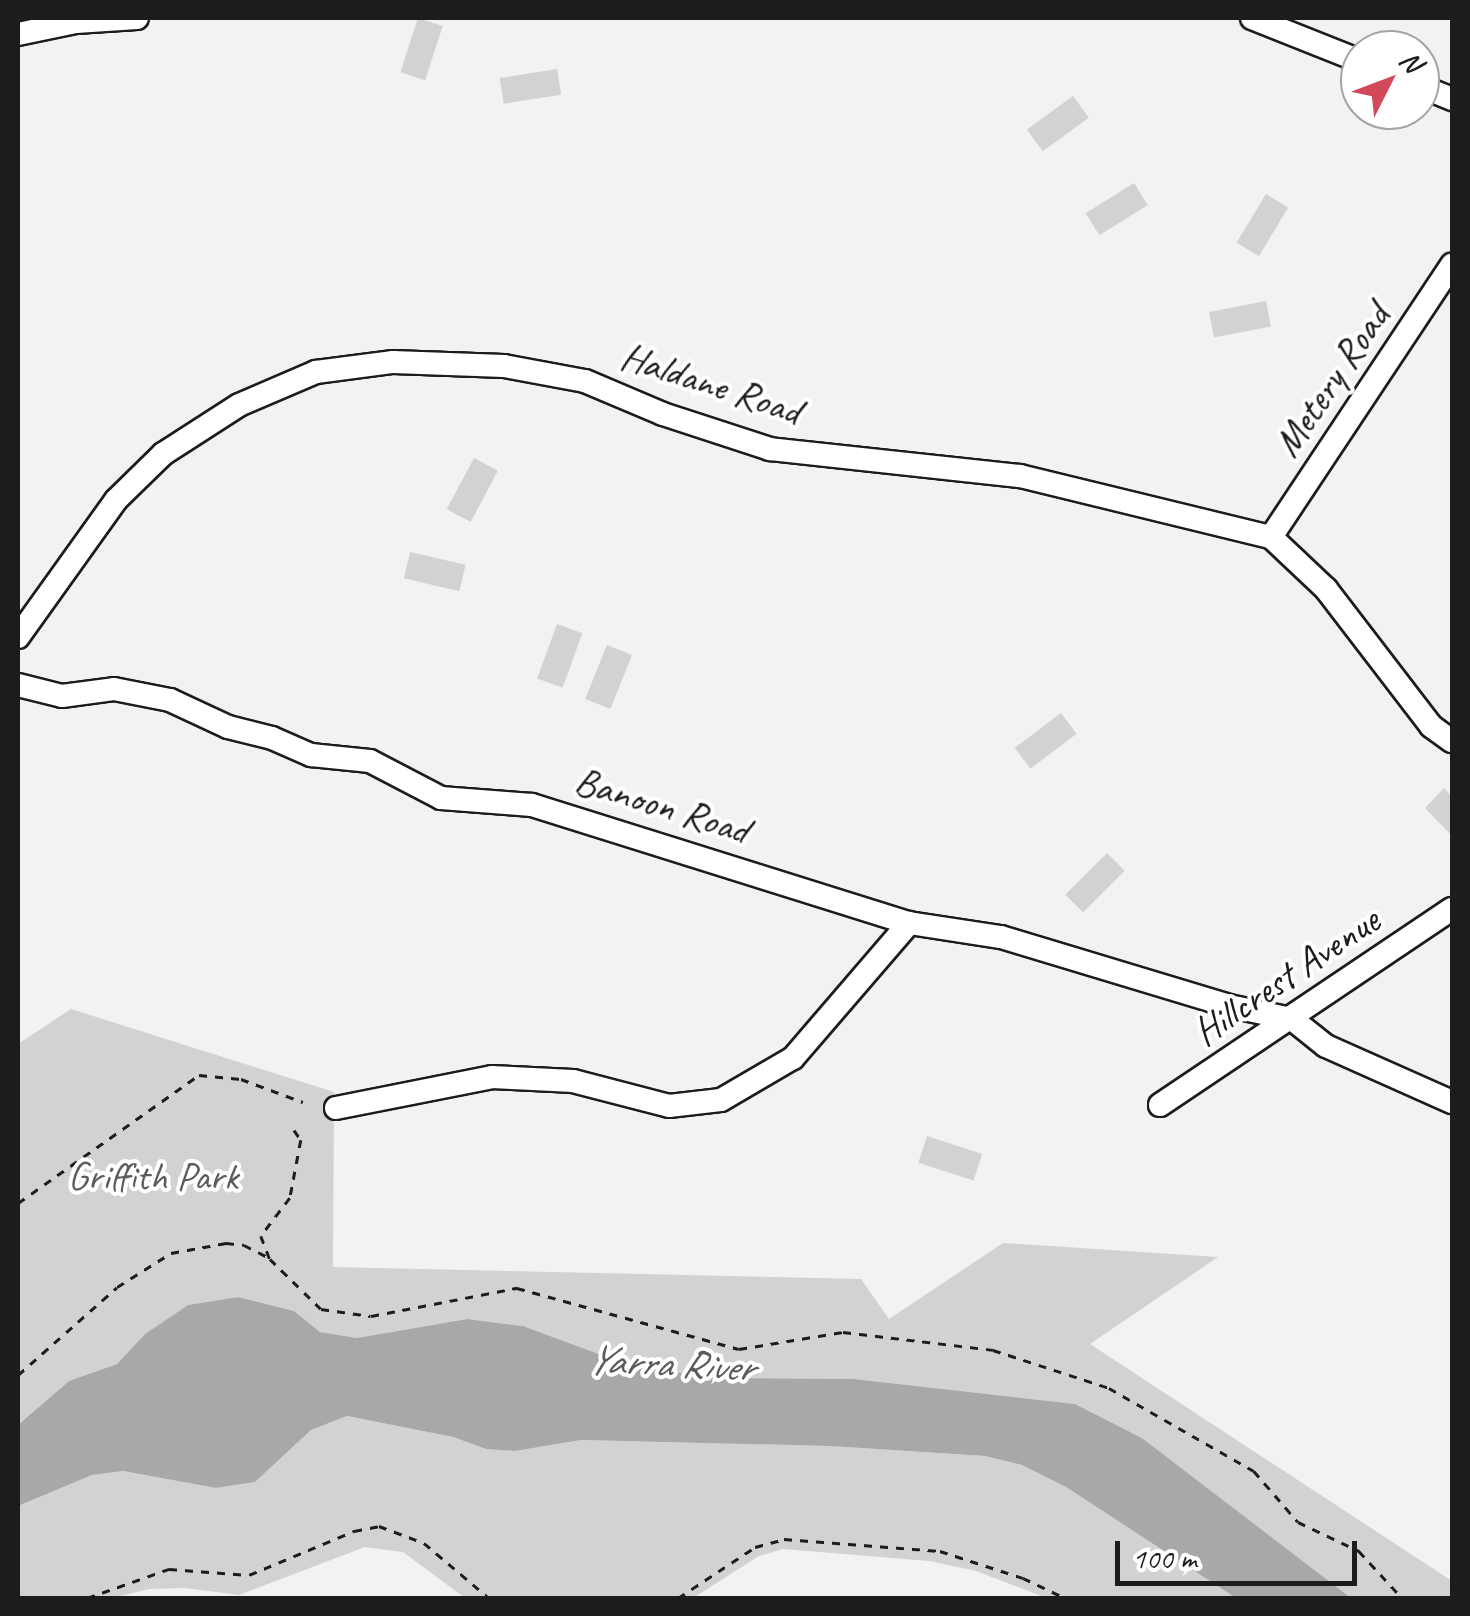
<!DOCTYPE html>
<html>
<head>
<meta charset="utf-8">
<style>
	body { margin:0 }
	#map { position:relative; width:1470px; height:1616px; overflow:hidden; background:#f2f2f2; font-family:Caveat,sans-serif }
	div>[style] { position:absolute }
	.green>* { inset:0; background:#d2d2d2; transform-origin:0 0 }
	.water>* { inset:0; background:#a8a8a8 }
	.path>* { height:2.5px; margin-top:-1.25px; transform-origin:0; background:repeating-linear-gradient(90deg,#1c1c1c 0 8px,transparent 0 16px) }
	.roads { filter:drop-shadow(2px 0 #1c1c1c) drop-shadow(-2px 0 #1c1c1c) drop-shadow(0 2px #1c1c1c) drop-shadow(0 -2px #1c1c1c) }
	.minor>* { height:22px; margin:-11px; padding:0 11px; transform-origin:11px; border-radius:11px; background:#fff }
	span { translate:-50% -50%; white-space:nowrap; text-align:center; line-height:1.15; -webkit-text-stroke:8px #fff; paint-order:stroke }
	.street-label { font-size:40px; color:#1c1c1c }
	.park-label { font-size:40px; color:#5c5c5c }
	.water-label { font-size:42px; color:#5b5b5b; font-style:italic }
	.frame { position:absolute; inset:0; border:20px solid #1c1c1c; pointer-events:none }
	.north { position:absolute; left:1340px; top:30px; width:100px; height:100px; box-sizing:border-box; background:#fff; border:2px solid #a4a4a4; border-radius:50%; rotate:48deg; font-size:28px; font-weight:700; line-height:40px; text-align:center; color:#1c1c1c }
	.north::after { content:''; display:block; margin:auto; width:35px; height:45px; background:#d1495b; clip-path:polygon(50% 0,100% 100%,50% 72%,0 100%) }
	.scale { position:absolute; left:1115px; top:1541px; width:242px; height:45px; box-sizing:border-box; border:5px solid #1c1c1c; border-top:0; padding-left:12px; font-size:30px; line-height:35px; white-space:nowrap; color:#1c1c1c; -webkit-text-stroke:8px #fff; paint-order:stroke }
</style>
</head>
<body>
<div id="map">
	<div class="green">
		<div style="left:418px;top:18px;width:26px;height:57px;rotate:18deg"></div>
		<div style="left:557px;top:69px;width:26px;height:58px;rotate:81deg"></div>
		<div style="left:1073px;top:96px;width:27px;height:57px;rotate:54deg"></div>
		<div style="left:1134px;top:183px;width:26px;height:57px;rotate:58deg"></div>
		<div style="left:1266px;top:194px;width:26px;height:57px;rotate:31deg"></div>
		<div style="left:1266px;top:301px;width:26px;height:58px;rotate:79deg"></div>
		<div style="left:474px;top:458px;width:27px;height:58px;rotate:28deg"></div>
		<div style="left:410px;top:552px;width:57px;height:27px;rotate:13deg"></div>
		<div style="left:557px;top:624px;width:27px;height:58px;rotate:20deg"></div>
		<div style="left:607px;top:645px;width:27px;height:58px;rotate:22deg"></div>
		<div style="left:1061px;top:713px;width:26px;height:58px;rotate:53deg"></div>
		<div style="clip-path:polygon(1444px 788px,1452px 797px,1452px 836px,1425px 808px)"></div>
		<div style="left:1107px;top:853px;width:25px;height:59px;rotate:45deg"></div>
		<div style="clip-path:polygon(71px 1009px,334px 1092px,333px 1267px,861px 1279px,889px 1319px,1003px 1243px,1218px 1257px,1090px 1344px,1452px 1581px,1452px 1598px,1351px 1598px,1142px 1438px,1075px 1404px,854px 1379px,712px 1378px,623px 1363px,523px 1326px,467px 1319px,357px 1338px,320px 1332px,294px 1311px,238px 1297px,188px 1305px,145px 1334px,117px 1364px,69px 1381px,18px 1425px,18px 1044px)"></div>
		<div style="left:927px;top:1136px;width:58px;height:28px;rotate:18deg"></div>
		<div style="clip-path:polygon(347px 1416px,453px 1437px,486px 1449px,515px 1451px,581px 1440px,830px 1446px,985px 1456px,1022px 1465px,1066px 1487px,1236px 1598px,1047px 1598px,976px 1571px,929px 1561px,783px 1549px,759px 1556px,693px 1598px,465px 1598px,403px 1552px,365px 1547px,239px 1595px,185px 1588px,149px 1589px,113px 1598px,18px 1598px,18px 1506px,92px 1475px,123px 1471px,216px 1488px,255px 1482px,311px 1430px)"></div>
	</div>
	<div class="water">
		<div style="clip-path:polygon(238px 1297px,294px 1311px,320px 1332px,357px 1338px,467px 1319px,523px 1326px,623px 1363px,711px 1378px,854px 1379px,1075px 1404px,1142px 1438px,1351px 1598px,1236px 1598px,1066px 1487px,1022px 1465px,985px 1456px,830px 1446px,581px 1440px,515px 1451px,486px 1449px,453px 1437px,347px 1416px,311px 1430px,255px 1482px,216px 1488px,123px 1471px,92px 1475px,18px 1506px,18px 1425px,69px 1381px,117px 1364px,145px 1334px,188px 1305px)"></div>
	</div>
	<div class="path">
		<div style="left:294px;top:1130px;width:12px;rotate:55deg"></div>
		<div style="left:301px;top:1140px;width:59px;rotate:100.7deg"></div>
		<div style="left:290px;top:1198px;width:48px;rotate:127.3deg"></div>
		<div style="left:261px;top:1236px;width:25px;rotate:69deg"></div>
		<div style="left:270px;top:1259px;width:71px;rotate:44.4deg"></div>
		<div style="left:321px;top:1309px;width:50px;rotate:8deg"></div>
		<div style="left:371px;top:1316px;width:149px;rotate:-10.9deg"></div>
		<div style="left:517px;top:1288px;width:230px;rotate:15.4deg"></div>
		<div style="left:739px;top:1349px;width:105px;rotate:-9.3deg"></div>
		<div style="left:843px;top:1332px;width:151px;rotate:6.8deg"></div>
		<div style="left:993px;top:1350px;width:122px;rotate:18.1deg"></div>
		<div style="left:1109px;top:1388px;width:167px;rotate:29.8deg"></div>
		<div style="left:1254px;top:1471px;width:67px;rotate:49.2deg"></div>
		<div style="left:1298px;top:1522px;width:68px;rotate:25.4deg"></div>
		<div style="left:1359px;top:1551px;width:64px;rotate:47.5deg"></div>
		<div style="left:18px;top:1203px;width:222px;rotate:-35.3deg"></div>
		<div style="left:199px;top:1075px;width:42px;rotate:5.4deg"></div>
		<div style="left:241px;top:1079px;width:66px;rotate:20.4deg"></div>
		<div style="left:18px;top:1375px;width:132px;rotate:-41.6deg"></div>
		<div style="left:117px;top:1287px;width:64px;rotate:-32.2deg"></div>
		<div style="left:171px;top:1253px;width:56px;rotate:-10.3deg"></div>
		<div style="left:226px;top:1243px;width:18px;rotate:6deg"></div>
		<div style="left:244px;top:1245px;width:28px;rotate:27deg"></div>
		<div style="left:87px;top:1598px;width:87px;rotate:-19.5deg"></div>
		<div style="left:169px;top:1569px;width:80px;rotate:4.3deg"></div>
		<div style="left:249px;top:1575px;width:114px;rotate:-22.7deg"></div>
		<div style="left:354px;top:1531px;width:25px;rotate:-11deg"></div>
		<div style="left:379px;top:1526px;width:48px;rotate:20.7deg"></div>
		<div style="left:424px;top:1543px;width:85px;rotate:40.2deg"></div>
		<div style="left:678px;top:1598px;width:92px;rotate:-33.5deg"></div>
		<div style="left:755px;top:1547px;width:30px;rotate:-15deg"></div>
		<div style="left:784px;top:1539px;width:156px;rotate:4.4deg"></div>
		<div style="left:940px;top:1551px;width:87px;rotate:18deg"></div>
		<div style="left:1023px;top:1578px;width:47px;rotate:25.5deg"></div>
	</div>
	<div class="roads">
		<div class="minor">
			<div style="left:1252px;top:18px;width:116px;rotate:21.7deg"></div>
			<div style="left:18px;top:34px;width:59px;rotate:-11.7deg"></div>
			<div style="left:76px;top:22px;width:61px;rotate:-3.8deg"></div>
			<div style="left:1420px;top:86px;width:35px;rotate:22deg"></div>
			<div style="left:1271px;top:537px;width:327px;rotate:-56.4deg"></div>
			<div style="left:18px;top:637px;width:168px;rotate:-54.4deg"></div>
			<div style="left:116px;top:500px;width:66px;rotate:-44.4deg"></div>
			<div style="left:163px;top:454px;width:90px;rotate:-32.8deg"></div>
			<div style="left:239px;top:405px;width:84px;rotate:-23.2deg"></div>
			<div style="left:316px;top:372px;width:78px;rotate:-7.4deg"></div>
			<div style="left:393px;top:362px;width:111px;rotate:2.1deg"></div>
			<div style="left:504px;top:366px;width:82px;rotate:10.5deg"></div>
			<div style="left:585px;top:381px;width:85px;rotate:22.9deg"></div>
			<div style="left:663px;top:414px;width:113px;rotate:18.1deg"></div>
			<div style="left:770px;top:449px;width:251px;rotate:6.2deg"></div>
			<div style="left:1020px;top:476px;width:258px;rotate:13.7deg"></div>
			<div style="left:1271px;top:537px;width:76px;rotate:43.4deg"></div>
			<div style="left:1326px;top:589px;width:173px;rotate:52.5deg"></div>
			<div style="left:1431px;top:726px;width:26px;rotate:36deg"></div>
			<div style="left:18px;top:685px;width:45px;rotate:14deg"></div>
			<div style="left:62px;top:696px;width:52px;rotate:-7.7deg"></div>
			<div style="left:114px;top:689px;width:57px;rotate:11.1deg"></div>
			<div style="left:170px;top:700px;width:64px;rotate:25deg"></div>
			<div style="left:228px;top:727px;width:45px;rotate:14deg"></div>
			<div style="left:272px;top:738px;width:43px;rotate:23.6deg"></div>
			<div style="left:311px;top:755px;width:59px;rotate:5.8deg"></div>
			<div style="left:370px;top:761px;width:80px;rotate:27.5deg"></div>
			<div style="left:441px;top:798px;width:91px;rotate:4.4deg"></div>
			<div style="left:532px;top:805px;width:395px;rotate:17.4deg"></div>
			<div style="left:909px;top:923px;width:93px;rotate:8.7deg"></div>
			<div style="left:1001px;top:937px;width:238px;rotate:16.8deg"></div>
			<div style="left:1229px;top:1006px;width:64px;rotate:11.7deg"></div>
			<div style="left:1292px;top:1019px;width:43px;rotate:38.5deg"></div>
			<div style="left:1326px;top:1046px;width:138px;rotate:24deg"></div>
			<div style="left:1160px;top:1105px;width:352px;rotate:-33.9deg"></div>
			<div style="left:336px;top:1108px;width:159px;rotate:-11.2deg"></div>
			<div style="left:492px;top:1077px;width:81px;rotate:2.8deg"></div>
			<div style="left:573px;top:1081px;width:99px;rotate:14.6deg"></div>
			<div style="left:669px;top:1106px;width:52px;rotate:-6.6deg"></div>
			<div style="left:721px;top:1100px;width:83px;rotate:-30.3deg"></div>
			<div style="left:793px;top:1058px;width:178px;rotate:-49.3deg"></div>
		</div>
	</div>
	<div class="street-label">
		<span style="left:1331px;top:380px;rotate:-56deg">Metery Road</span>
		<span style="left:711px;top:383px;rotate:18deg">Haldane Road</span>
		<span style="left:662px;top:805px;rotate:17deg">Banoon Road</span>
		<span style="left:1286px;top:976px;rotate:-34deg">Hillcrest Avenue</span>
	</div>
	<div class="park-label">
		<span style="left:153px;top:1176px">Griffith Park</span>
	</div>
	<div class="water-label">
		<span style="left:670px;top:1364px;rotate:3deg">Yarra River</span>
	</div>
	<div class="frame"></div>
	<div class="north">N</div>
	<div class="scale">100 m</div>
</div>
</body>
</html>
